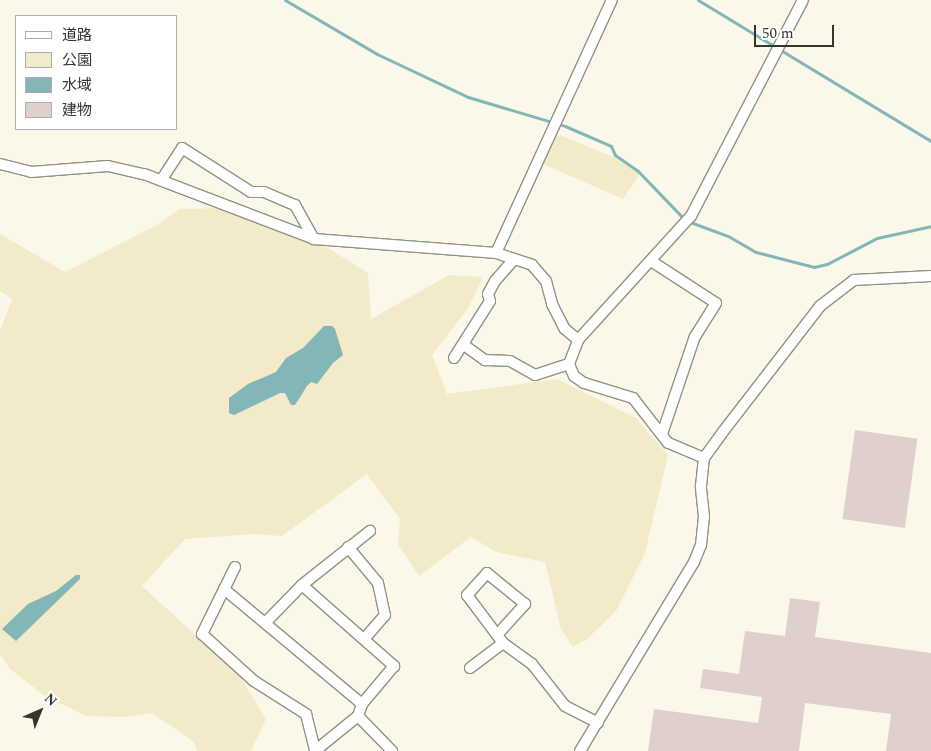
<!DOCTYPE html>
<html>
<head>
<meta charset="utf-8">
<style>
	body { margin:0 }
	#map { position:relative; width:931px; height:751px; overflow:hidden; background:#fbf8ea; font-family:Spectral,"Noto Sans JP",serif }
	div>[style] { position:absolute }
	.green>* { inset:0; background:#f2eac9 }
	.water>* { inset:0; background:#82b6b7 }
	.stream>* { height:3px; margin:-1.5px; padding:0 1.5px; transform-origin:1.5px; border-radius:1.5px; background:#82b6b7 }
	.building>* { inset:0; background:#dfd0ce; transform-origin:0 0 }
	.roads { filter:drop-shadow(1px 0 #949185) drop-shadow(-1px 0 #949185) drop-shadow(0 1px #949185) drop-shadow(0 -1px #949185) }
	.minor>* { height:10px; margin:-5px; padding:0 5px; transform-origin:5px; border-radius:5px; background:#fff }
	span { translate:-50% -50%; white-space:nowrap; text-align:center; line-height:1.15; -webkit-text-stroke:5px #fff; paint-order:stroke }
	.legend { position:absolute; left:15px; top:15px; width:162px; height:115px; box-sizing:border-box; background:#fff; border:1px solid #afaeac; margin:0; padding:6px 9px; list-style:none; font-size:15px; color:#36342f }
	.legend li { display:flex; align-items:center; gap:10px; height:25px }
	.legend b { width:25px; border:1px solid #afaeac }
	.north { position:absolute; left:15px; top:686px; width:50px; height:50px; -webkit-text-stroke:4px #fff; paint-order:stroke; rotate:44deg; font-size:14px; font-weight:700; line-height:20px; text-align:center; color:#36342f }
	.north::after { content:''; display:block; margin:auto; width:18px; height:22px; background:#36342f; clip-path:polygon(50% 0,100% 100%,50% 72%,0 100%) }
	.scale { position:absolute; left:754px; top:25px; width:80px; height:22px; box-sizing:border-box; border:2px solid #36342f; border-top:0; padding-left:6px; font-size:15px; line-height:18px; white-space:nowrap; color:#36342f; -webkit-text-stroke:4px #fff; paint-order:stroke }
</style>
</head>
<body>
<div id="map">
	<div class="green">
		<div style="clip-path:polygon(560px 135px,613px 157px,640px 174px,623px 199px,543px 164px,555px 136px)"></div>
		<div style="clip-path:polygon(229px 208px,314px 239px,368px 273px,371px 319px,449px 275px,483px 277px,468px 308px,432px 355px,447px 394px,557px 379px,636px 418px,668px 455px,645px 553px,616px 611px,587px 639px,573px 647px,561px 629px,545px 562px,496px 552px,471px 537px,419px 576px,398px 544px,400px 519px,367px 474px,282px 536px,254px 534px,185px 539px,142px 586px,240px 676px,266px 719px,251px 751px,197px 751px,194px 742px,152px 713px,123px 717px,86px 716px,45px 696px,10px 669px,0 655px,0 331px,12px 299px,0 291px,0 234px,65px 272px,159px 224px,180px 209px)"></div>
	</div>
	<div class="water">
		<div style="clip-path:polygon(324px 326px,332px 326px,335px 329px,343px 355px,333px 363px,317px 384px,311px 382px,307px 386px,295px 405px,291px 405px,285px 393px,280px 393px,234px 415px,229px 413px,229px 398px,248px 384px,276px 372px,286px 358px,303px 348px)"></div>
		<div style="clip-path:polygon(76px 575px,80px 575px,80px 579px,16px 641px,2px 629px,28px 604px,56px 591px)"></div>
	</div>
	<div class="stream">
		<div style="left:285px;top:0;width:107px;rotate:30.4deg"></div>
		<div style="left:377px;top:54px;width:101px;rotate:25.3deg"></div>
		<div style="left:468px;top:97px;width:101px;rotate:16.6deg"></div>
		<div style="left:565px;top:126px;width:50px;rotate:23.5deg"></div>
		<div style="left:611px;top:146px;width:10px;rotate:66deg"></div>
		<div style="left:615px;top:155px;width:28px;rotate:35deg"></div>
		<div style="left:638px;top:171px;width:66px;rotate:46.2deg"></div>
		<div style="left:698px;top:0;width:272px;rotate:31.2deg"></div>
		<div style="left:690px;top:222px;width:40px;rotate:20.2deg"></div>
		<div style="left:728px;top:236px;width:32px;rotate:30deg"></div>
		<div style="left:756px;top:252px;width:60px;rotate:14.5deg"></div>
		<div style="left:814px;top:267px;width:13px;rotate:-13deg"></div>
		<div style="left:827px;top:264px;width:56px;rotate:-27.5deg"></div>
		<div style="left:877px;top:238px;width:55px;rotate:-12.5deg"></div>
	</div>
	<div class="building">
		<div style="left:855px;top:430px;width:63px;height:90px;rotate:8deg"></div>
		<div style="clip-path:polygon(790px 598px,820px 602px,815px 637px,931px 653px,931px 751px,886px 751px,891px 714px,805px 703px,799px 751px,648px 751px,654px 709px,758px 723px,762px 697px,700px 688px,703px 669px,739px 674px,745px 631px,785px 636px)"></div>
	</div>
	<div class="roads">
		<div class="minor">
			<div style="left:0;top:164px;width:32px;rotate:14deg"></div>
			<div style="left:31px;top:172px;width:77px;rotate:-4.5deg"></div>
			<div style="left:108px;top:166px;width:37px;rotate:13deg"></div>
			<div style="left:144px;top:174px;width:182px;rotate:20.9deg"></div>
			<div style="left:314px;top:239px;width:183px;rotate:4.4deg"></div>
			<div style="left:496px;top:253px;width:38px;rotate:18deg"></div>
			<div style="left:532px;top:265px;width:21px;rotate:49deg"></div>
			<div style="left:546px;top:281px;width:24px;rotate:75deg"></div>
			<div style="left:552px;top:304px;width:28px;rotate:63deg"></div>
			<div style="left:565px;top:329px;width:17px;rotate:40deg"></div>
			<div style="left:162px;top:179px;width:37px;rotate:-57deg"></div>
			<div style="left:182px;top:148px;width:82px;rotate:32.5deg"></div>
			<div style="left:251px;top:192px;width:13px"></div>
			<div style="left:264px;top:192px;width:34px;rotate:23deg"></div>
			<div style="left:295px;top:205px;width:39px;rotate:61deg"></div>
			<div style="left:496px;top:253px;width:278px;rotate:-65.4deg"></div>
			<div style="left:651px;top:261px;width:77px;rotate:32.9deg"></div>
			<div style="left:716px;top:303px;width:39px;rotate:122deg"></div>
			<div style="left:695px;top:336px;width:103px;rotate:108.6deg"></div>
			<div style="left:464px;top:345px;width:26px;rotate:36deg"></div>
			<div style="left:485px;top:360px;width:25px;rotate:2deg"></div>
			<div style="left:510px;top:361px;width:29px;rotate:29deg"></div>
			<div style="left:535px;top:375px;width:36px;rotate:-18deg"></div>
			<div style="left:454px;top:358px;width:67px;rotate:-57.7deg"></div>
			<div style="left:490px;top:301px;width:7px;rotate:-106deg"></div>
			<div style="left:488px;top:294px;width:15px;rotate:-62deg"></div>
			<div style="left:495px;top:281px;width:28px;rotate:-49deg"></div>
			<div style="left:704px;top:458px;width:39px;rotate:-157deg"></div>
			<div style="left:668px;top:443px;width:57px;rotate:-127.9deg"></div>
			<div style="left:633px;top:398px;width:51px;rotate:-163deg"></div>
			<div style="left:584px;top:383px;width:12px;rotate:-145deg"></div>
			<div style="left:574px;top:376px;width:13px;rotate:-113deg"></div>
			<div style="left:569px;top:364px;width:26px;rotate:-69deg"></div>
			<div style="left:578px;top:340px;width:168px;rotate:-47.7deg"></div>
			<div style="left:691px;top:216px;width:243px;rotate:-62.6deg"></div>
			<div style="left:348px;top:547px;width:47px;rotate:50.2deg"></div>
			<div style="left:378px;top:583px;width:33px;rotate:78deg"></div>
			<div style="left:385px;top:615px;width:30px;rotate:131deg"></div>
			<div style="left:235px;top:567px;width:75px;rotate:116.2deg"></div>
			<div style="left:202px;top:634px;width:70px;rotate:42.1deg"></div>
			<div style="left:254px;top:681px;width:62px;rotate:32.4deg"></div>
			<div style="left:306px;top:714px;width:38px;rotate:76deg"></div>
			<div style="left:302px;top:585px;width:123px;rotate:41.4deg"></div>
			<div style="left:394px;top:666px;width:50px;rotate:130.1deg"></div>
			<div style="left:224px;top:589px;width:180px;rotate:39.8deg"></div>
			<div style="left:362px;top:704px;width:13px;rotate:108deg"></div>
			<div style="left:358px;top:716px;width:55px;rotate:140.9deg"></div>
			<div style="left:266px;top:622px;width:52px;rotate:-45.8deg"></div>
			<div style="left:302px;top:585px;width:87px;rotate:-38.5deg"></div>
			<div style="left:497px;top:635px;width:42px;rotate:-47.9deg"></div>
			<div style="left:525px;top:604px;width:49px;rotate:-140.8deg"></div>
			<div style="left:487px;top:573px;width:30px;rotate:132deg"></div>
			<div style="left:467px;top:595px;width:60px;rotate:53.1deg"></div>
			<div style="left:503px;top:643px;width:36px;rotate:36deg"></div>
			<div style="left:532px;top:664px;width:53px;rotate:51.8deg"></div>
			<div style="left:565px;top:706px;width:37px;rotate:27deg"></div>
			<div style="left:470px;top:668px;width:41px;rotate:-37.1deg"></div>
			<div style="left:358px;top:716px;width:49px;rotate:45.8deg"></div>
			<div style="left:580px;top:751px;width:221px;rotate:-58.9deg"></div>
			<div style="left:694px;top:562px;width:18px;rotate:-68deg"></div>
			<div style="left:701px;top:545px;width:28px;rotate:-84deg"></div>
			<div style="left:704px;top:517px;width:31px;rotate:-96deg"></div>
			<div style="left:701px;top:486px;width:28px;rotate:-84deg"></div>
			<div style="left:704px;top:458px;width:31px;rotate:-54deg"></div>
			<div style="left:722px;top:433px;width:160px;rotate:-52.3deg"></div>
			<div style="left:820px;top:306px;width:43px;rotate:-37.4deg"></div>
			<div style="left:854px;top:280px;width:77px;rotate:-3deg"></div>
		</div>
	</div>
	<ul class="legend">
	<li><b style="height:6px;background:#fff"></b>道路</li>
	<li><b style="height:14px;background:#f2eac9"></b>公園</li>
	<li><b style="height:14px;background:#82b6b7"></b>水域</li>
	<li><b style="height:14px;background:#dfd0ce"></b>建物</li>
	</ul>
	<div class="north">N</div>
	<div class="scale">50 m</div>
</div>
</body>
</html>
